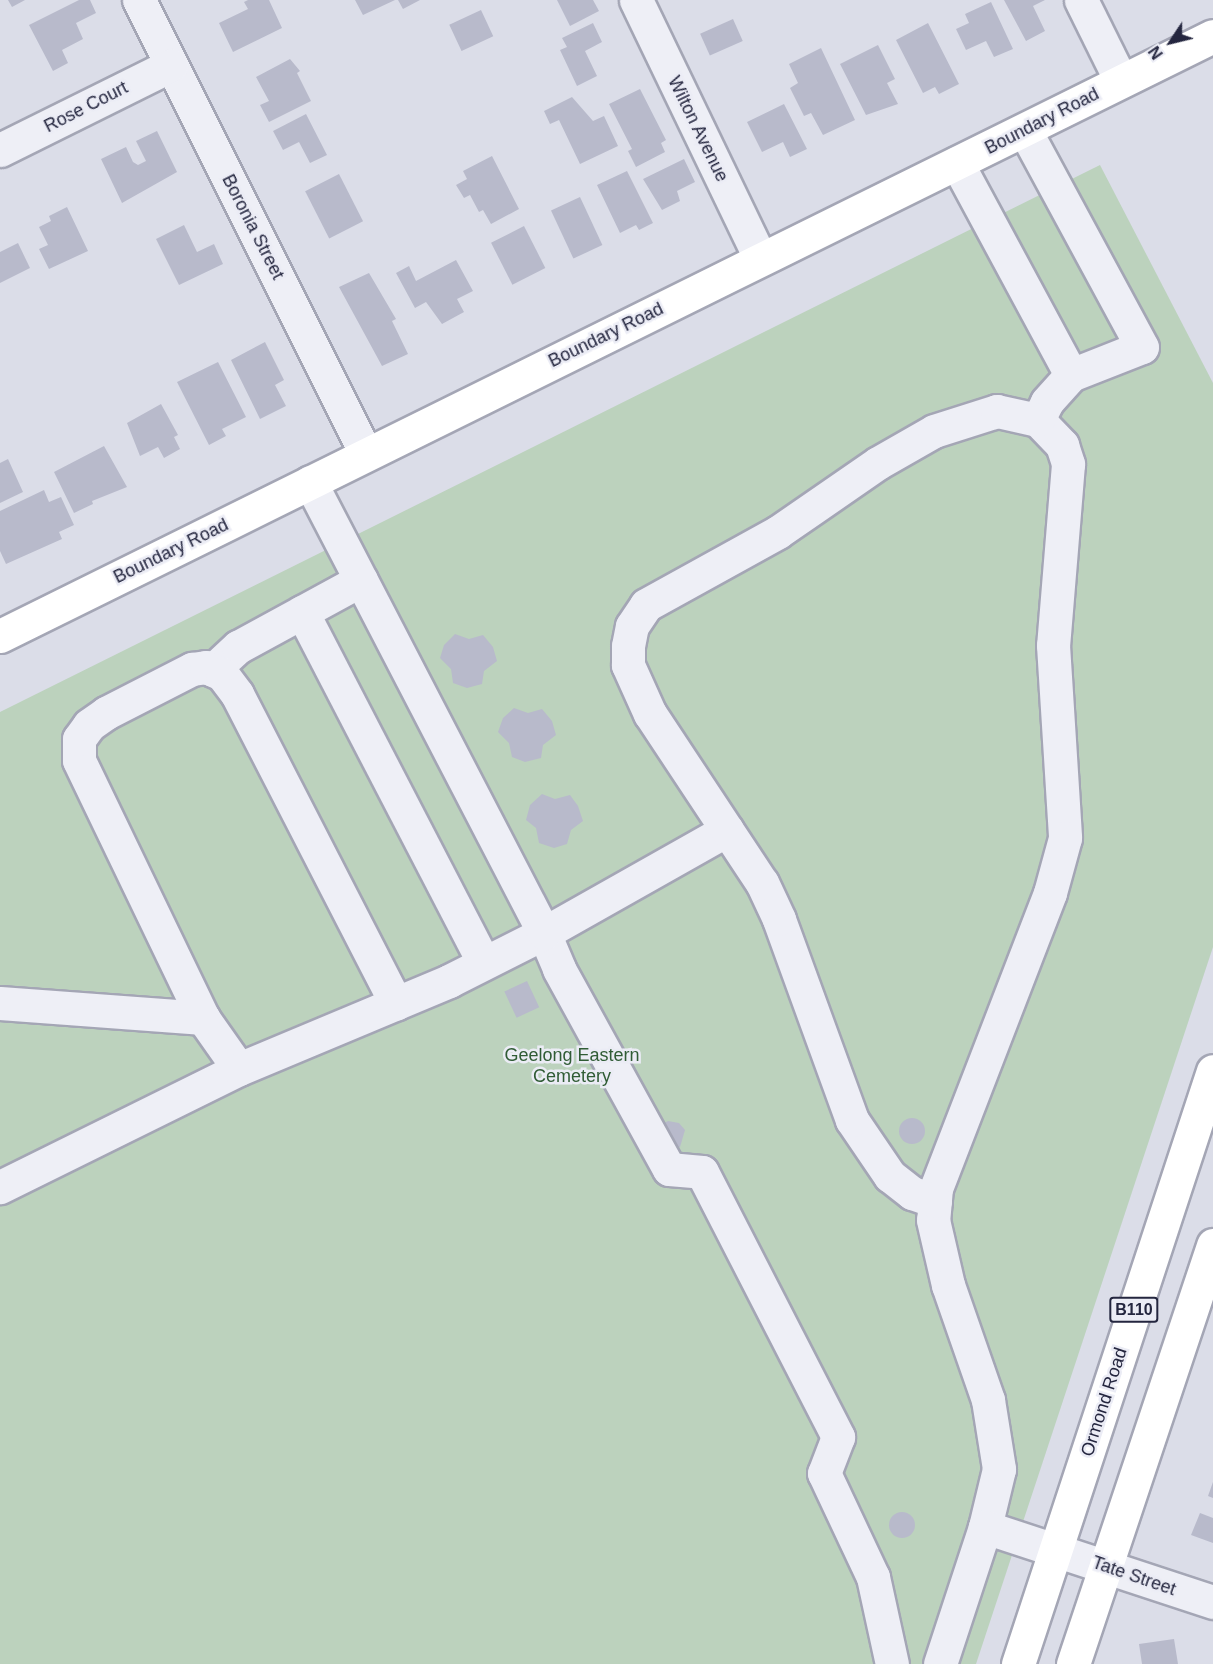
<!DOCTYPE html>
<html>
<head>
<meta charset="utf-8">
<style>
	body { margin:0 }
	#map { position:relative; width:1213px; height:1664px; overflow:hidden; background:#dbdde8; font-family:Arial,sans-serif }
	div>[style] { position:absolute }
	.green>* { inset:0; background:#bcd2bd }
	.building>* { inset:0; background:#b8bacb; transform-origin:0 0 }
	.round { border-radius:50% }
	.roads { filter:drop-shadow(2px 0 #a4a6b5) drop-shadow(-2px 0 #a4a6b5) drop-shadow(0 2px #a4a6b5) drop-shadow(0 -2px #a4a6b5) }
	.minor>* { height:33px; margin:-16.5px; padding:0 16.5px; transform-origin:16.5px; border-radius:16.5px; background:#eeeff6 }
	.major>* { height:33px; margin:-16.5px; padding:0 16.5px; transform-origin:16.5px; border-radius:16.5px; background:#fff }
	.highway>* { height:33px; margin:-16.5px; padding:0 16.5px; transform-origin:16.5px; border-radius:16.5px; background:#fff }
	span { translate:-50% -50%; white-space:nowrap; text-align:center; line-height:1.15; -webkit-text-stroke:5px #ebecf5; paint-order:stroke }
	.shield-label span { padding:2px 4px; background:#ebecf5; border:2px solid; border-radius:4px; -webkit-text-stroke-width:0 }
	.shield-label { font-size:16px; color:#24263f; font-weight:700 }
	.street-label { font-size:18px; color:#24263f }
	.park-label { font-size:18px; color:#305c35 }
	.north { position:absolute; left:1141px; top:12px; width:60px; height:60px; -webkit-text-stroke:4px #ebecf5; paint-order:stroke; rotate:235deg; font-size:16px; font-weight:700; line-height:24px; text-align:center; color:#24263f }
	.north::after { content:''; display:block; margin:auto; width:21px; height:27px; background:#24263f; clip-path:polygon(50% 0,100% 100%,50% 72%,0 100%) }
</style>
</head>
<body>
<div id="map">
	<div class="green">
		<div style="clip-path:polygon(1100px 165px,1213px 383px,1213px 947px,976px 1664px,0 1664px,0 712px)"></div>
	</div>
	<div class="building">
		<div style="clip-path:polygon(8px 0,25px 0,12px 7px)"></div>
		<div style="clip-path:polygon(79px 0,90px 0,96px 13px,76px 23px,83px 39px,62px 50px,68px 63px,53px 71px,29px 25px)"></div>
		<div style="clip-path:polygon(248px 0,269px 0,282px 28px,233px 52px,219px 23px,248px 9px,244px 2px)"></div>
		<div style="clip-path:polygon(355px 0,395px 0,363px 15px)"></div>
		<div style="clip-path:polygon(398px 0,420px 0,403px 9px)"></div>
		<div style="clip-path:polygon(557px 0,593px 0,599px 11px,570px 26px)"></div>
		<div style="clip-path:polygon(1004px 0,1045px 0,1033px 6px,1045px 31px,1026px 41px)"></div>
		<div style="clip-path:polygon(991px 2px,1013px 49px,994px 57px,986px 41px,966px 50px,956px 29px,969px 23px,965px 14px)"></div>
		<div style="left:481px;top:10px;width:29px;height:35px;rotate:65deg"></div>
		<div style="left:733px;top:19px;width:24px;height:36px;rotate:66deg"></div>
		<div style="clip-path:polygon(593px 23px,602px 42px,585px 51px,597px 76px,577px 86px,560px 50px,567px 47px,562px 38px)"></div>
		<div style="clip-path:polygon(928px 23px,959px 84px,939px 94px,935px 87px,923px 93px,896px 40px)"></div>
		<div style="clip-path:polygon(878px 45px,895px 79px,887px 83px,898px 104px,866px 115px,840px 64px)"></div>
		<div style="clip-path:polygon(821px 48px,855px 120px,823px 135px,811px 113px,804px 116px,790px 88px,798px 83px,789px 64px)"></div>
		<div style="clip-path:polygon(290px 59px,300px 71px,297px 73px,311px 101px,269px 122px,260px 105px,269px 101px,256px 77px)"></div>
		<div style="clip-path:polygon(640px 89px,666px 140px,661px 143px,665px 152px,636px 167px,628px 151px,632px 149px,609px 104px)"></div>
		<div style="clip-path:polygon(572px 97px,593px 121px,604px 116px,618px 146px,580px 164px,559px 120px,550px 124px,544px 111px)"></div>
		<div style="clip-path:polygon(784px 104px,807px 149px,790px 157px,783px 142px,762px 152px,747px 122px)"></div>
		<div style="clip-path:polygon(306px 114px,327px 155px,310px 163px,299px 142px,283px 150px,273px 131px)"></div>
		<div style="clip-path:polygon(157px 131px,177px 172px,122px 203px,101px 159px,126px 147px,133px 162px,138px 165px,146px 161px,136px 141px)"></div>
		<div style="clip-path:polygon(492px 156px,519px 209px,491px 224px,483px 210px,479px 212px,470px 195px,464px 198px,456px 185px,467px 179px,463px 171px)"></div>
		<div style="clip-path:polygon(684px 159px,695px 182px,677px 191px,680px 201px,662px 210px,643px 179px)"></div>
		<div style="clip-path:polygon(627px 171px,653px 223px,639px 230px,636px 225px,620px 233px,597px 185px)"></div>
		<div style="left:339px;top:174px;width:53px;height:38px;rotate:63deg"></div>
		<div style="left:580px;top:197px;width:53px;height:32px;rotate:65deg"></div>
		<div style="clip-path:polygon(67px 207px,88px 251px,49px 269px,39px 249px,48px 245px,39px 227px,51px 221px,49px 216px)"></div>
		<div style="clip-path:polygon(184px 225px,197px 252px,214px 244px,223px 264px,179px 285px,156px 239px)"></div>
		<div style="left:524px;top:226px;width:47px;height:37px;rotate:63deg"></div>
		<div style="clip-path:polygon(18px 243px,30px 268px,0 283px,0 252px)"></div>
		<div style="clip-path:polygon(456px 260px,473px 291px,457px 299px,464px 312px,442px 324px,426px 302px,415px 308px,396px 273px,409px 266px,416px 281px)"></div>
		<div style="clip-path:polygon(369px 273px,396px 319px,392px 321px,408px 354px,382px 366px,339px 287px)"></div>
		<div style="clip-path:polygon(265px 342px,284px 380px,275px 385px,286px 406px,260px 419px,231px 360px)"></div>
		<div style="clip-path:polygon(218px 362px,246px 417px,222px 429px,226px 436px,209px 445px,177px 382px)"></div>
		<div style="clip-path:polygon(161px 404px,178px 435px,174px 437px,180px 449px,164px 458px,158px 447px,140px 456px,127px 423px)"></div>
		<div style="clip-path:polygon(104px 446px,127px 487px,92px 501px,93px 504px,74px 513px,54px 472px)"></div>
		<div style="clip-path:polygon(8px 459px,23px 492px,0 503px,0 463px)"></div>
		<div style="clip-path:polygon(44px 490px,49px 502px,61px 497px,74px 525px,59px 532px,62px 539px,6px 564px,0 551px,0 511px)"></div>
		<div style="clip-path:polygon(455px 634px,469px 639px,483px 635px,493px 647px,497px 661px,484px 671px,482px 684px,467px 688px,453px 683px,451px 669px,440px 658px,444px 645px)"></div>
		<div style="clip-path:polygon(514px 708px,528px 713px,542px 709px,552px 721px,556px 735px,543px 745px,541px 758px,525px 762px,512px 757px,509px 743px,498px 732px,503px 718px)"></div>
		<div style="clip-path:polygon(542px 794px,555px 799px,570px 795px,578px 806px,583px 821px,571px 830px,567px 844px,554px 848px,539px 843px,536px 828px,526px 820px,530px 805px)"></div>
		<div style="left:527px;top:981px;width:29px;height:25px;rotate:65deg"></div>
		<div class="round" style="left:899px;top:1118px;width:26px;height:26px"></div>
		<div style="clip-path:polygon(668px 1121px,679px 1123px,685px 1130px,680px 1147px,670px 1146px,659px 1126px)"></div>
		<div style="clip-path:polygon(1213px 1482px,1213px 1498px,1208px 1496px)"></div>
		<div class="round" style="left:889px;top:1512px;width:26px;height:26px"></div>
		<div style="clip-path:polygon(1200px 1513px,1213px 1518px,1213px 1543px,1191px 1535px)"></div>
		<div style="clip-path:polygon(1174px 1639px,1178px 1664px,1142px 1664px,1139px 1644px)"></div>
	</div>
	<div class="roads">
		<div class="minor">
			<div style="left:139px;top:0;width:508px;rotate:63.43deg"></div>
			<div style="left:636px;top:0;width:286px;rotate:64.3deg"></div>
			<div style="left:1081px;top:0;width:88px;rotate:63.7deg"></div>
			<div style="left:0;top:150px;width:191px;rotate:-26.4deg"></div>
			<div style="left:957px;top:163px;width:241px;rotate:61.7deg"></div>
			<div style="left:1071px;top:375px;width:76px;rotate:-21.5deg"></div>
			<div style="left:1142px;top:347px;width:246px;rotate:-118.4deg"></div>
			<div style="left:1071px;top:375px;width:36px;rotate:132deg"></div>
			<div style="left:1047px;top:402px;width:20px;rotate:117deg"></div>
			<div style="left:1038px;top:420px;width:35px;rotate:46deg"></div>
			<div style="left:1062px;top:445px;width:20px;rotate:72deg"></div>
			<div style="left:1068px;top:464px;width:182px;rotate:94.7deg"></div>
			<div style="left:1053px;top:645px;width:193px;rotate:86.4deg"></div>
			<div style="left:1065px;top:838px;width:57px;rotate:105.3deg"></div>
			<div style="left:1050px;top:893px;width:316px;rotate:111.1deg"></div>
			<div style="left:936px;top:1188px;width:32px;rotate:95deg"></div>
			<div style="left:933px;top:1220px;width:67px;rotate:77deg"></div>
			<div style="left:948px;top:1285px;width:122px;rotate:70.8deg"></div>
			<div style="left:988px;top:1400px;width:70px;rotate:80.9deg"></div>
			<div style="left:999px;top:1469px;width:60px;rotate:103.6deg"></div>
			<div style="left:985px;top:1527px;width:240px;rotate:18.2deg"></div>
			<div style="left:302px;top:612px;width:395px;rotate:62.6deg"></div>
			<div style="left:213px;top:670px;width:34px;rotate:-43deg"></div>
			<div style="left:238px;top:647px;width:140px;rotate:-28.6deg"></div>
			<div style="left:727px;top:830px;width:210px;rotate:150.6deg"></div>
			<div style="left:544px;top:933px;width:39px;rotate:67deg"></div>
			<div style="left:559px;top:969px;width:228px;rotate:61.2deg"></div>
			<div style="left:669px;top:1169px;width:33px;rotate:5deg"></div>
			<div style="left:702px;top:1172px;width:298px;rotate:62.8deg"></div>
			<div style="left:838px;top:1437px;width:39px;rotate:111deg"></div>
			<div style="left:824px;top:1473px;width:115px;rotate:64.8deg"></div>
			<div style="left:873px;top:1577px;width:89px;rotate:77.7deg"></div>
			<div style="left:0;top:1003px;width:204px;rotate:4.2deg"></div>
			<div style="left:203px;top:1018px;width:62px;rotate:54.8deg"></div>
			<div style="left:239px;top:1069px;width:267px;rotate:153.7deg"></div>
			<div style="left:203px;top:1018px;width:286px;rotate:-115.7deg"></div>
			<div style="left:79px;top:760px;width:21px;rotate:-90deg"></div>
			<div style="left:79px;top:739px;width:17px;rotate:-54deg"></div>
			<div style="left:89px;top:725px;width:21px;rotate:-35deg"></div>
			<div style="left:106px;top:713px;width:97px;rotate:-27.1deg"></div>
			<div style="left:192px;top:669px;width:14px;rotate:-8deg"></div>
			<div style="left:206px;top:667px;width:17px;rotate:24deg"></div>
			<div style="left:222px;top:674px;width:25px;rotate:53deg"></div>
			<div style="left:237px;top:694px;width:348px;rotate:62.8deg"></div>
			<div style="left:239px;top:1069px;width:228px;rotate:-22.7deg"></div>
			<div style="left:449px;top:981px;width:106px;rotate:-26.8deg"></div>
			<div style="left:544px;top:933px;width:508px;rotate:-117.42deg"></div>
			<div style="left:935px;top:1201px;width:24px;rotate:-161deg"></div>
			<div style="left:912px;top:1193px;width:28px;rotate:-142deg"></div>
			<div style="left:890px;top:1176px;width:68px;rotate:-124.2deg"></div>
			<div style="left:852px;top:1120px;width:214px;rotate:-110deg"></div>
			<div style="left:779px;top:919px;width:40px;rotate:-115deg"></div>
			<div style="left:762px;top:883px;width:203px;rotate:-123.5deg"></div>
			<div style="left:650px;top:714px;width:54px;rotate:-114.2deg"></div>
			<div style="left:628px;top:665px;width:19px;rotate:-90deg"></div>
			<div style="left:628px;top:646px;width:20px;rotate:-79deg"></div>
			<div style="left:632px;top:626px;width:25px;rotate:-56deg"></div>
			<div style="left:646px;top:605px;width:151px;rotate:-28.9deg"></div>
			<div style="left:778px;top:532px;width:121px;rotate:-34.6deg"></div>
			<div style="left:878px;top:463px;width:64px;rotate:-29.7deg"></div>
			<div style="left:934px;top:431px;width:66px;rotate:-17.6deg"></div>
			<div style="left:997px;top:411px;width:42px;rotate:12.4deg"></div>
			<div style="left:940px;top:1664px;width:144px;rotate:-71.8deg"></div>
		</div>
		<div class="major">
			<div style="left:0;top:636px;width:1353px;rotate:-26.32deg"></div>
		</div>
		<div class="highway">
			<div style="left:1018px;top:1664px;width:624px;rotate:-71.8deg"></div>
			<div style="left:1073px;top:1664px;width:442px;rotate:-71.5deg"></div>
		</div>
	</div>
	<div class="shield-label">
		<span style="left:1134px;top:1310px">B110</span>
	</div>
	<div class="street-label">
		<span style="left:86px;top:107px;rotate:-27deg">Rose Court</span>
		<span style="left:1042px;top:121px;rotate:-27deg">Boundary Road</span>
		<span style="left:698px;top:129px;rotate:64deg">Wilton Avenue</span>
		<span style="left:253px;top:227px;rotate:63deg">Boronia Street</span>
		<span style="left:606px;top:335px;rotate:-26deg">Boundary Road</span>
		<span style="left:171px;top:551px;rotate:-26deg">Boundary Road</span>
		<span style="left:1104px;top:1402px;rotate:-72deg">Ormond Road</span>
		<span style="left:1134px;top:1576px;rotate:19deg">Tate Street</span>
	</div>
	<div class="park-label">
		<span style="left:572px;top:1066px">Geelong Eastern<br>Cemetery</span>
	</div>
	<div class="north">N</div>
</div>
</body>
</html>
